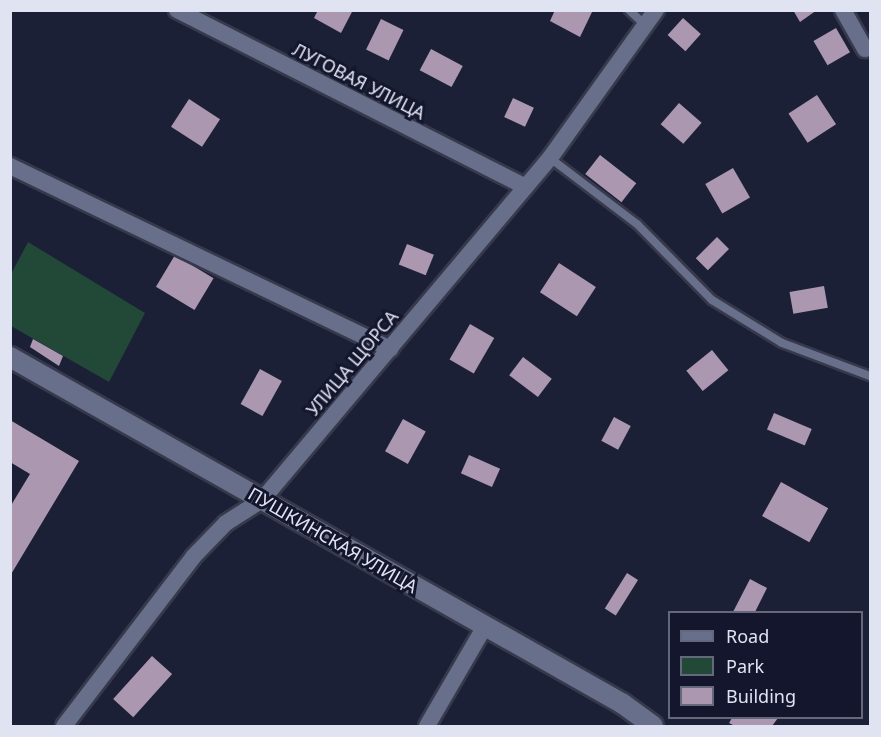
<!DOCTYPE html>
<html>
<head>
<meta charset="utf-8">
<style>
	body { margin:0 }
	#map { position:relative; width:881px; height:737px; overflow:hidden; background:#1c2036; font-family:"Noto Sans",sans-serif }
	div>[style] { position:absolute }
	.green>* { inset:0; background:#224837 }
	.building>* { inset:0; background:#ac97b1; transform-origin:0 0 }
	.roads { filter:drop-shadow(2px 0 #37394c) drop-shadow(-2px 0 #37394c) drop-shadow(0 2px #37394c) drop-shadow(0 -2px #37394c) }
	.service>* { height:8px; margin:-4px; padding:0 4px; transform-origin:4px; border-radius:4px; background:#686f8a }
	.minor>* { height:16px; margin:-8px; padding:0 8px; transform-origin:8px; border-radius:8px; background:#686f8a }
	.tertiary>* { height:20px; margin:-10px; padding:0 10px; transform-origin:10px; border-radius:10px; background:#686f8a }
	span { translate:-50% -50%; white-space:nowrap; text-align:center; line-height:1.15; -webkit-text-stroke:6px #13162c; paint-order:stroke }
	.street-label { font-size:18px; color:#dfe3f2 }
	.frame { position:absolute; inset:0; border:12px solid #dfe3f2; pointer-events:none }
	.legend { position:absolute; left:668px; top:611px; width:195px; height:108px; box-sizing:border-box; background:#13162c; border:2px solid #65687b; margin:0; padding:8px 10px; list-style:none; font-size:18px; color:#dfe3f2 }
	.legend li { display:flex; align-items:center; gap:12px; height:30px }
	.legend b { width:30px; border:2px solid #65687b }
</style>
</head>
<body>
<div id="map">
	<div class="green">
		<div style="clip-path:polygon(28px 242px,145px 313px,109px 382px,11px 326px,11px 274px)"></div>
	</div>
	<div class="building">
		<div style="clip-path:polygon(318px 10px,353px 10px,341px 33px,314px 18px)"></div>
		<div style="clip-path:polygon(555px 10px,593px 10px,580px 37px,550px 21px)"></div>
		<div style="clip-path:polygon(793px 10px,817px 10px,800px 22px)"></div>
		<div style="left:683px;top:18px;width:24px;height:23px;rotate:42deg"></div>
		<div style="left:381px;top:19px;width:25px;height:34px;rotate:26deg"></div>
		<div style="left:836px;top:28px;width:28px;height:26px;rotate:60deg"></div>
		<div style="left:431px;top:49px;width:36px;height:24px;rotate:28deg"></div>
		<div style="left:817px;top:95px;width:35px;height:34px;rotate:57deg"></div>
		<div style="left:513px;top:98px;width:23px;height:21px;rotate:25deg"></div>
		<div style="left:189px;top:99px;width:37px;height:33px;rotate:33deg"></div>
		<div style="left:679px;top:103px;width:30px;height:28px;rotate:41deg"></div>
		<div style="left:600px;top:155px;width:46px;height:24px;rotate:38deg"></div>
		<div style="left:733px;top:168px;width:34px;height:32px;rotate:60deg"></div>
		<div style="left:717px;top:237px;width:17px;height:30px;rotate:45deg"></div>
		<div style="left:407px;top:244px;width:29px;height:22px;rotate:22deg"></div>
		<div style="left:175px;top:255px;width:45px;height:37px;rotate:31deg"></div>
		<div style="left:559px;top:263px;width:44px;height:35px;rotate:33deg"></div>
		<div style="left:824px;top:286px;width:22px;height:35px;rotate:80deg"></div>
		<div style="left:470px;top:324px;width:28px;height:41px;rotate:30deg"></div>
		<div style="clip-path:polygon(33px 339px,63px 356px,59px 366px,30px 347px)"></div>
		<div style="left:712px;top:350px;width:26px;height:33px;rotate:51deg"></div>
		<div style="left:523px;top:357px;width:36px;height:23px;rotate:37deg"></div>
		<div style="left:260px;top:369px;width:25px;height:40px;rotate:29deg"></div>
		<div style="left:774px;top:413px;width:41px;height:18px;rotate:23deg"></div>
		<div style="left:614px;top:417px;width:19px;height:27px;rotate:28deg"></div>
		<div style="left:403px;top:419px;width:26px;height:37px;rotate:29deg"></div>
		<div style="clip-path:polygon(10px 420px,79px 461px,10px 576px,10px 507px,30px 474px,10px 462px)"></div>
		<div style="left:469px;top:455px;width:34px;height:20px;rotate:24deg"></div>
		<div style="left:781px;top:482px;width:54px;height:39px;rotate:29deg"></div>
		<div style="left:627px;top:573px;width:13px;height:42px;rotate:32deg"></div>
		<div style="clip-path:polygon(750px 579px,767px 588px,755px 612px,733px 612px)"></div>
		<div style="left:152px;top:656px;width:27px;height:58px;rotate:42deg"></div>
		<div style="clip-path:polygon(732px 718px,778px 718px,772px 726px,735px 726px,729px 723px)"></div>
	</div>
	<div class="roads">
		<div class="service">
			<div style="left:629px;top:10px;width:21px;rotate:43deg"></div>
			<div style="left:550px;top:158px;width:109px;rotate:37.2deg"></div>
			<div style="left:637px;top:224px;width:107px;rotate:45.4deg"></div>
			<div style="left:712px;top:300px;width:82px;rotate:31.6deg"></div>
			<div style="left:782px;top:343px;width:94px;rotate:20.6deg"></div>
		</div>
		<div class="minor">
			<div style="left:177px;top:10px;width:389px;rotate:26.9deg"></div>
			<div style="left:843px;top:10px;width:45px;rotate:60.6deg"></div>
			<div style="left:10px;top:166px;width:422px;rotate:25.7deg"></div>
			<div style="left:64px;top:726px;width:213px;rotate:-52.6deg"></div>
			<div style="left:193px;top:557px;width:47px;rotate:-45.9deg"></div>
			<div style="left:226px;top:523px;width:43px;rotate:-32.6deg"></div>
			<div style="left:262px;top:500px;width:447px;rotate:-49.9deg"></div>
			<div style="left:550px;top:158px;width:182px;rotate:-54.4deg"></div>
			<div style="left:427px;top:726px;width:116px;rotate:-59.9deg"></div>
		</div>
		<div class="tertiary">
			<div style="left:10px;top:357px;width:704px;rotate:29.51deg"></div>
			<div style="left:623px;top:704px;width:37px;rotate:36deg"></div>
		</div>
	</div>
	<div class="street-label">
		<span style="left:359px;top:81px;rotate:27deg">ЛУГОВАЯ УЛИЦА</span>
		<span style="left:352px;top:363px;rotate:-50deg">УЛИЦА ЩОРСА</span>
		<span style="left:333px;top:540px;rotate:30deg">ПУШКИНСКАЯ УЛИЦА</span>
	</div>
	<div class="frame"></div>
	<ul class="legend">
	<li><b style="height:8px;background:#686f8a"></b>Road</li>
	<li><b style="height:16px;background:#224837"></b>Park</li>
	<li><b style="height:16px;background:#ac97b1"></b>Building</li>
	</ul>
</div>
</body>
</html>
